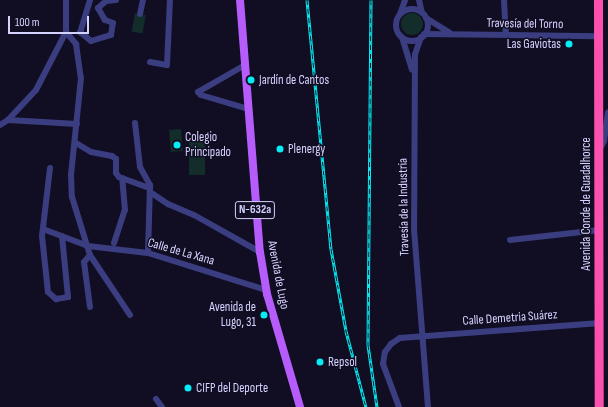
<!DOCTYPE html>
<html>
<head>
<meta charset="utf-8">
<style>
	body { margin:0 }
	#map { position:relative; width:608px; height:407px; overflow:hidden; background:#110e23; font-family:"Sofia Sans Condensed",sans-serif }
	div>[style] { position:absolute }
	.green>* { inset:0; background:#122d2a; transform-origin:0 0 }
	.round { border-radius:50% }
	.minor>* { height:6px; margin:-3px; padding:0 3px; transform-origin:3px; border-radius:3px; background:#3b3d81 }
	.minor>.ring { margin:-3px; padding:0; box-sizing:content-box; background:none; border:6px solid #3b3d81; border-radius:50% }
	.major>* { height:8px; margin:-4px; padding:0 4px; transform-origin:4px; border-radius:4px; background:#b55cfb }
	.highway>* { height:9px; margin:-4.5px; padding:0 4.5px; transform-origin:4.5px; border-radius:4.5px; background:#fb50ad }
	.rail>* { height:3px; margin-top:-1.5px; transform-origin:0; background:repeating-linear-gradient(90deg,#110e23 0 4.5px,#06edf5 0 9px); box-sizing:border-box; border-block:1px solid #06edf5 }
	.dots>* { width:11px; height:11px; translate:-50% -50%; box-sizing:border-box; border:2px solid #110e23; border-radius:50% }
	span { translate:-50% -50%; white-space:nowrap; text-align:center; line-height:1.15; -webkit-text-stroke:3px #110e23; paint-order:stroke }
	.shield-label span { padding:1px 3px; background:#110e23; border:1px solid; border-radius:3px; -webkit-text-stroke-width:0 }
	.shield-label { font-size:12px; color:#d4d2fe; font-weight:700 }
	.street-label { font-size:13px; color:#d4d2fe }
	.poi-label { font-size:13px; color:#d4d2fe }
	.right { translate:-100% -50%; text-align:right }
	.left { translate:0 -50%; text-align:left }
	.scale { position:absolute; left:8px; top:16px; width:81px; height:18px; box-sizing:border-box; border:2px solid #d4d2fe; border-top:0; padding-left:5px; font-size:12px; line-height:14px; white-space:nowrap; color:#d4d2fe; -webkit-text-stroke:3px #110e23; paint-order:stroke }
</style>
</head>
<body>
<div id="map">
	<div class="green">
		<div class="round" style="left:401px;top:13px;width:22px;height:22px"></div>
		<div style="left:135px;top:13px;width:11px;height:19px;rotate:10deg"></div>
		<div style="left:181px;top:129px;width:22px;height:12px;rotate:85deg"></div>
		<div style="left:189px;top:142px;width:16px;height:33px"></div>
	</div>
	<div class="minor">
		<div style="left:66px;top:0;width:32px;rotate:90deg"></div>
		<div style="left:66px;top:32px;width:16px;rotate:50deg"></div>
		<div style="left:76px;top:44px;width:34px;rotate:82deg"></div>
		<div style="left:81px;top:78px;width:97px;rotate:95.9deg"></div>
		<div style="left:71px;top:174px;width:23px;rotate:88deg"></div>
		<div style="left:72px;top:197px;width:61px;rotate:72.8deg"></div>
		<div style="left:90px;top:255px;width:72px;rotate:56.3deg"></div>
		<div style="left:90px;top:0;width:34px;rotate:107deg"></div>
		<div style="left:80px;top:32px;width:14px;rotate:39deg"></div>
		<div style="left:91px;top:41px;width:21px;rotate:-17deg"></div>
		<div style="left:111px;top:35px;width:12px;rotate:-81deg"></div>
		<div style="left:113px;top:23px;width:9px;rotate:-159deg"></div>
		<div style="left:105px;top:20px;width:14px;rotate:-120deg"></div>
		<div style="left:98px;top:8px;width:11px;rotate:-41deg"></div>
		<div style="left:106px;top:1px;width:10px;rotate:-6deg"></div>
		<div style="left:419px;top:0;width:13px;rotate:77deg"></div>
		<div style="left:504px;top:0;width:35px;rotate:87deg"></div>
		<div class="ring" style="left:396px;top:9px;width:26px;height:26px"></div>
		<div style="left:140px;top:14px;width:14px;rotate:-78deg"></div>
		<div style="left:400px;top:14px;width:15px;rotate:-70deg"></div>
		<div style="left:426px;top:18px;width:28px;rotate:32deg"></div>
		<div style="left:424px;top:34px;width:174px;rotate:0.7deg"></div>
		<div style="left:402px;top:37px;width:34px;rotate:73deg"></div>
		<div style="left:421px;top:37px;width:18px;rotate:109deg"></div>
		<div style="left:415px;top:54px;width:175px;rotate:90.3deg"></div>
		<div style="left:414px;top:229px;width:179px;rotate:85.5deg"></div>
		<div style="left:150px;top:62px;width:17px;rotate:10deg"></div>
		<div style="left:167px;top:65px;width:65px;rotate:-87.4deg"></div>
		<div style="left:245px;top:65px;width:54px;rotate:150.1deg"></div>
		<div style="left:198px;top:92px;width:4px;rotate:45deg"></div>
		<div style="left:201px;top:95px;width:49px;rotate:16.6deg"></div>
		<div style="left:8px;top:120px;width:41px;rotate:-47deg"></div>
		<div style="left:36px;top:90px;width:65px;rotate:-62.7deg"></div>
		<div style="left:135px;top:123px;width:44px;rotate:83.5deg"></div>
		<div style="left:140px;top:167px;width:21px;rotate:61deg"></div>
		<div style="left:150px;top:185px;width:68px;rotate:91.7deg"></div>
		<div style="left:0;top:125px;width:9px;rotate:-32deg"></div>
		<div style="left:8px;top:120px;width:69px;rotate:3.3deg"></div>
		<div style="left:76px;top:143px;width:17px;rotate:31deg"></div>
		<div style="left:91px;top:152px;width:21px;rotate:11deg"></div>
		<div style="left:112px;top:156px;width:5px;rotate:37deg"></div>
		<div style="left:116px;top:159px;width:14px;rotate:90deg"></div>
		<div style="left:116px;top:173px;width:5px;rotate:53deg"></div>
		<div style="left:119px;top:177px;width:33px;rotate:20deg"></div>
		<div style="left:600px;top:149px;width:9px;rotate:-63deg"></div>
		<div style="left:604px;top:141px;width:29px;rotate:-82deg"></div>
		<div style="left:50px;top:168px;width:68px;rotate:96.7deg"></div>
		<div style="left:42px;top:236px;width:56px;rotate:83.9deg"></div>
		<div style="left:48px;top:292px;width:11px;rotate:41deg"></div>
		<div style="left:56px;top:299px;width:12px;rotate:-9deg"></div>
		<div style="left:68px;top:297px;width:61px;rotate:-95.6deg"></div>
		<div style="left:150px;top:192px;width:22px;rotate:34deg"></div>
		<div style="left:168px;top:204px;width:28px;rotate:23deg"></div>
		<div style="left:194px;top:215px;width:76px;rotate:29.3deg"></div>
		<div style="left:43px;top:229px;width:48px;rotate:20.7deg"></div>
		<div style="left:88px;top:246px;width:60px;rotate:6.7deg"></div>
		<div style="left:148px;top:253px;width:124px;rotate:17.4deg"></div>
		<div style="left:510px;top:240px;width:90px;rotate:-6.4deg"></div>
		<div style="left:114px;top:243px;width:35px;rotate:-72deg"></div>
		<div style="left:125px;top:210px;width:32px;rotate:-95deg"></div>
		<div style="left:90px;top:307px;width:45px;rotate:-97.6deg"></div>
		<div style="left:84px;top:262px;width:9px;rotate:-49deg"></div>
		<div style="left:156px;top:399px;width:10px;rotate:53deg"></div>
		<div style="left:399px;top:407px;width:46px;rotate:-110.4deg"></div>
		<div style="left:383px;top:364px;width:12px;rotate:-81deg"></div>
		<div style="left:385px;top:352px;width:10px;rotate:-53deg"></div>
		<div style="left:391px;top:344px;width:11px;rotate:-34deg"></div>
		<div style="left:400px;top:338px;width:201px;rotate:-4.3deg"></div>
	</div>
	<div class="major">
		<div style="left:240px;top:0;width:253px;rotate:85.5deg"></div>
		<div style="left:260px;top:252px;width:43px;rotate:80.5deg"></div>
		<div style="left:267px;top:294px;width:118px;rotate:73.7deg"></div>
	</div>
	<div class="highway">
		<div style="left:598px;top:0;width:407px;rotate:89.9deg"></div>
	</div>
	<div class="rail">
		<div style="left:307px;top:0;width:250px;rotate:84.5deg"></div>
		<div style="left:331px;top:249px;width:83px;rotate:79.6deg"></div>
		<div style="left:346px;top:331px;width:79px;rotate:75.3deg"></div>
		<div style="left:371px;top:0;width:345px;rotate:90.5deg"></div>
		<div style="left:368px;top:345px;width:63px;rotate:81.7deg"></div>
	</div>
	<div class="dots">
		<div style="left:569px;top:44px;background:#06edf5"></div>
		<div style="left:251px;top:80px;background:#06edf5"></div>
		<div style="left:177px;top:145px;background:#06edf5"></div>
		<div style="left:280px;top:149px;background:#06edf5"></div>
		<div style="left:264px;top:315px;background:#06edf5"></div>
		<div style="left:320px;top:362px;background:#06edf5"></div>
		<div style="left:188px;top:388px;background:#06edf5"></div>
	</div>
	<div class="shield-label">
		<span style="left:255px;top:210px">N-632a</span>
	</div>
	<div class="street-label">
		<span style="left:525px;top:24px;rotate:1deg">Travesía del Torno</span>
		<span style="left:586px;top:204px;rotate:-90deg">Avenida Conde de Guadalhorce</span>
		<span style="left:404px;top:207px;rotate:-91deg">Travesía de la Industria</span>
		<span style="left:181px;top:252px;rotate:16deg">Calle de La Xana</span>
		<span style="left:278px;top:275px;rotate:79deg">Avenida de Lugo</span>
		<span style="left:510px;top:318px;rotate:-4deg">Calle Demetria Suárez</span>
	</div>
	<div class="poi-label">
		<span class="right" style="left:561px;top:44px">Las Gaviotas</span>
		<span class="left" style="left:259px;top:80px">Jardín de Cantos</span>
		<span class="left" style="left:185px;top:145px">Colegio<br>Principado</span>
		<span class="left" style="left:288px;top:149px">Plenergy</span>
		<span class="right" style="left:256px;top:315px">Avenida de<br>Lugo, 31</span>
		<span class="left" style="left:328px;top:362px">Repsol</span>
		<span class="left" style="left:196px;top:388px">CIFP del Deporte</span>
	</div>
	<div class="scale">100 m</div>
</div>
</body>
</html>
